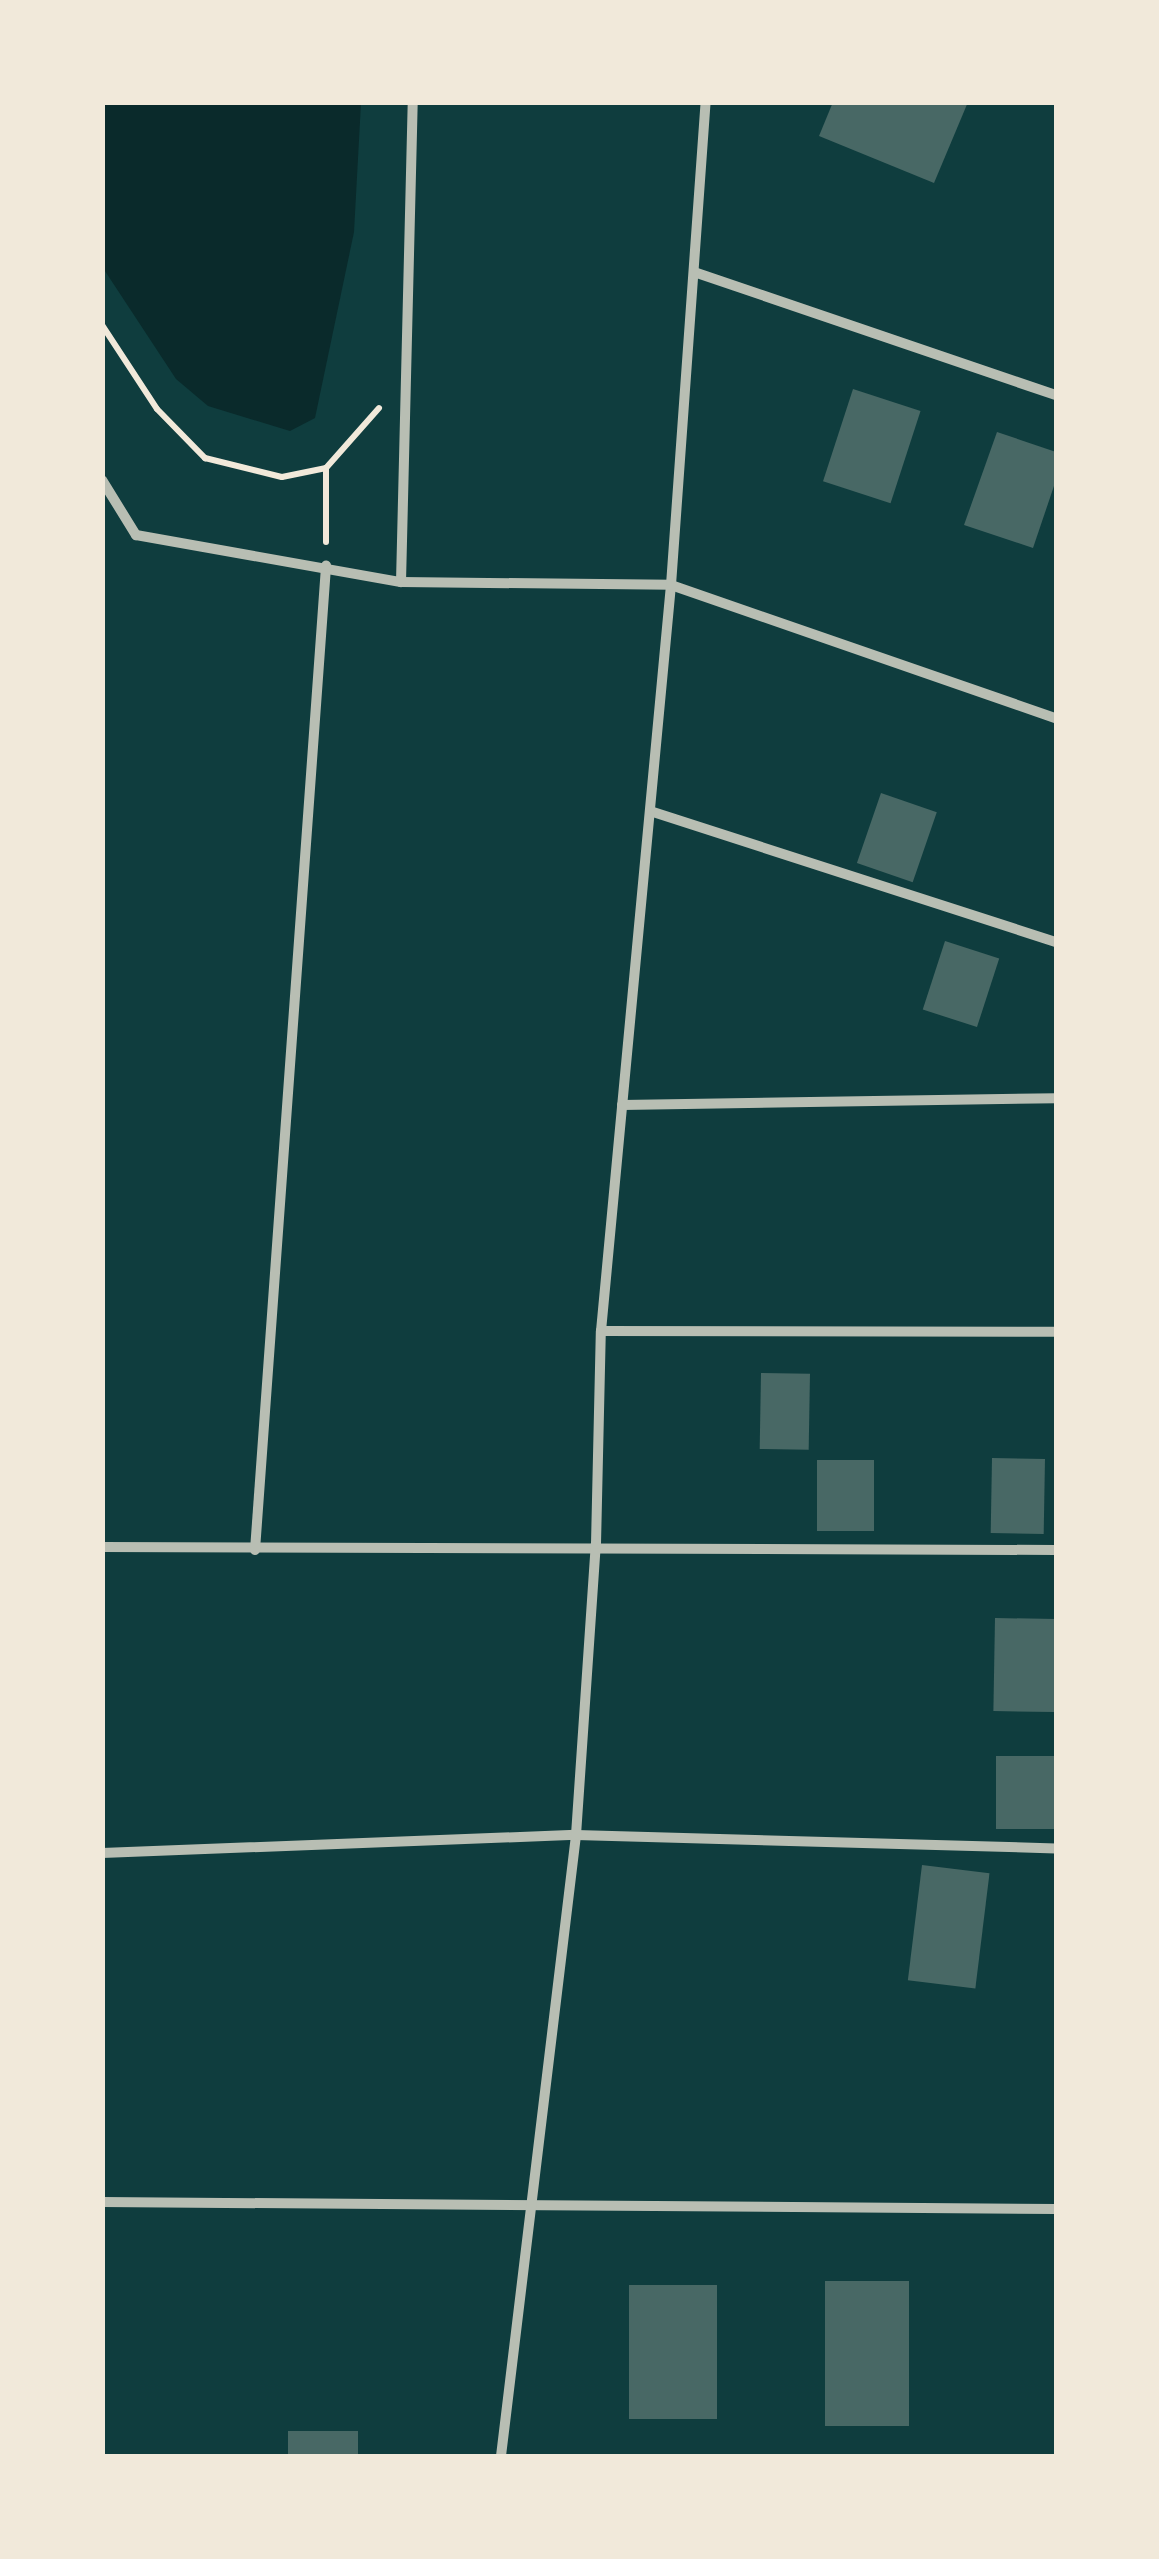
<!DOCTYPE html>
<html>
<head>
<meta charset="utf-8">
<style>
	body { margin:0 }
	#map { position:relative; width:1159px; height:2559px; overflow:hidden; background:#0f3d3e; font-family:"Exo 2",sans-serif }
	div>[style] { position:absolute }
	.water>* { inset:0; background:#0a2a2b }
	.building>* { inset:0; background:#486865; transform-origin:0 0 }
	.path>* { height:6px; margin:-3px; padding:0 3px; transform-origin:3px; border-radius:3px; background:#f1e9da }
	.minor>* { height:10px; margin:-5px; padding:0 5px; transform-origin:5px; border-radius:5px; background:#b8beb3 }
	span { translate:-50% -50%; white-space:nowrap; text-align:center; line-height:1.15; -webkit-text-stroke:8px #f1e9da; paint-order:stroke }
	.frame { position:absolute; inset:0; border:105px solid #f1e9da; pointer-events:none }
</style>
</head>
<body>
<div id="map">
	<div class="water">
		<div style="clip-path:polygon(103px 102px,361px 103px,354px 232px,315px 418px,290px 431px,208px 406px,176px 379px,103px 268px)"></div>
	</div>
	<div class="building">
		<div style="clip-path:polygon(833px 102px,968px 102px,934px 183px,819px 136px)"></div>
		<div style="left:853px;top:389px;width:71px;height:97px;rotate:18deg"></div>
		<div style="clip-path:polygon(997px 432px,1056px 452px,1056px 480px,1033px 548px,964px 525px)"></div>
		<div style="left:881px;top:793px;width:59px;height:74px;rotate:19deg"></div>
		<div style="left:945px;top:941px;width:57px;height:72px;rotate:18deg"></div>
		<div style="left:761px;top:1373px;width:49px;height:76px;rotate:1deg"></div>
		<div style="left:992px;top:1458px;width:53px;height:75px;rotate:1deg"></div>
		<div style="left:817px;top:1460px;width:57px;height:71px"></div>
		<div style="left:995px;top:1618px;width:61px;height:93px;rotate:1deg"></div>
		<div style="left:996px;top:1756px;width:60px;height:73px"></div>
		<div style="left:922px;top:1865px;width:68px;height:116px;rotate:7deg"></div>
		<div style="left:825px;top:2281px;width:84px;height:145px"></div>
		<div style="left:629px;top:2285px;width:88px;height:134px"></div>
		<div style="left:288px;top:2431px;width:70px;height:25px"></div>
	</div>
	<div class="path">
		<div style="left:102px;top:325px;width:100px;rotate:56.8deg"></div>
		<div style="left:157px;top:409px;width:69px;rotate:45.6deg"></div>
		<div style="left:205px;top:458px;width:79px;rotate:13.9deg"></div>
		<div style="left:282px;top:477px;width:45px;rotate:-11.6deg"></div>
		<div style="left:326px;top:468px;width:80px;rotate:-48.5deg"></div>
		<div style="left:326px;top:468px;width:74px;rotate:90deg"></div>
	</div>
	<div class="minor">
		<div style="left:694px;top:272px;width:382px;rotate:18.8deg"></div>
		<div style="left:102px;top:480px;width:65px;rotate:58.3deg"></div>
		<div style="left:136px;top:535px;width:269px;rotate:10.1deg"></div>
		<div style="left:401px;top:582px;width:270px;rotate:0.6deg"></div>
		<div style="left:671px;top:585px;width:407px;rotate:19.1deg"></div>
		<div style="left:401px;top:582px;width:480px;rotate:-88.6deg"></div>
		<div style="left:650px;top:811px;width:427px;rotate:17.9deg"></div>
		<div style="left:622px;top:1105px;width:434px;rotate:-0.9deg"></div>
		<div style="left:601px;top:1331px;width:455px;rotate:0.1deg"></div>
		<div style="left:102px;top:1547px;width:954px;rotate:0.18deg"></div>
		<div style="left:255px;top:1550px;width:987px;rotate:-85.87deg"></div>
		<div style="left:102px;top:1853px;width:474px;rotate:-2.2deg"></div>
		<div style="left:576px;top:1835px;width:480px;rotate:1.6deg"></div>
		<div style="left:102px;top:2202px;width:954px;rotate:0.42deg"></div>
		<div style="left:501px;top:2456px;width:626px;rotate:-83.11deg"></div>
		<div style="left:576px;top:1835px;width:292px;rotate:-86.1deg"></div>
		<div style="left:596px;top:1544px;width:213px;rotate:-88.7deg"></div>
		<div style="left:601px;top:1331px;width:749px;rotate:-84.64deg"></div>
		<div style="left:671px;top:585px;width:484px;rotate:-85.9deg"></div>
	</div>
	<div class="frame"></div>
</div>
</body>
</html>
